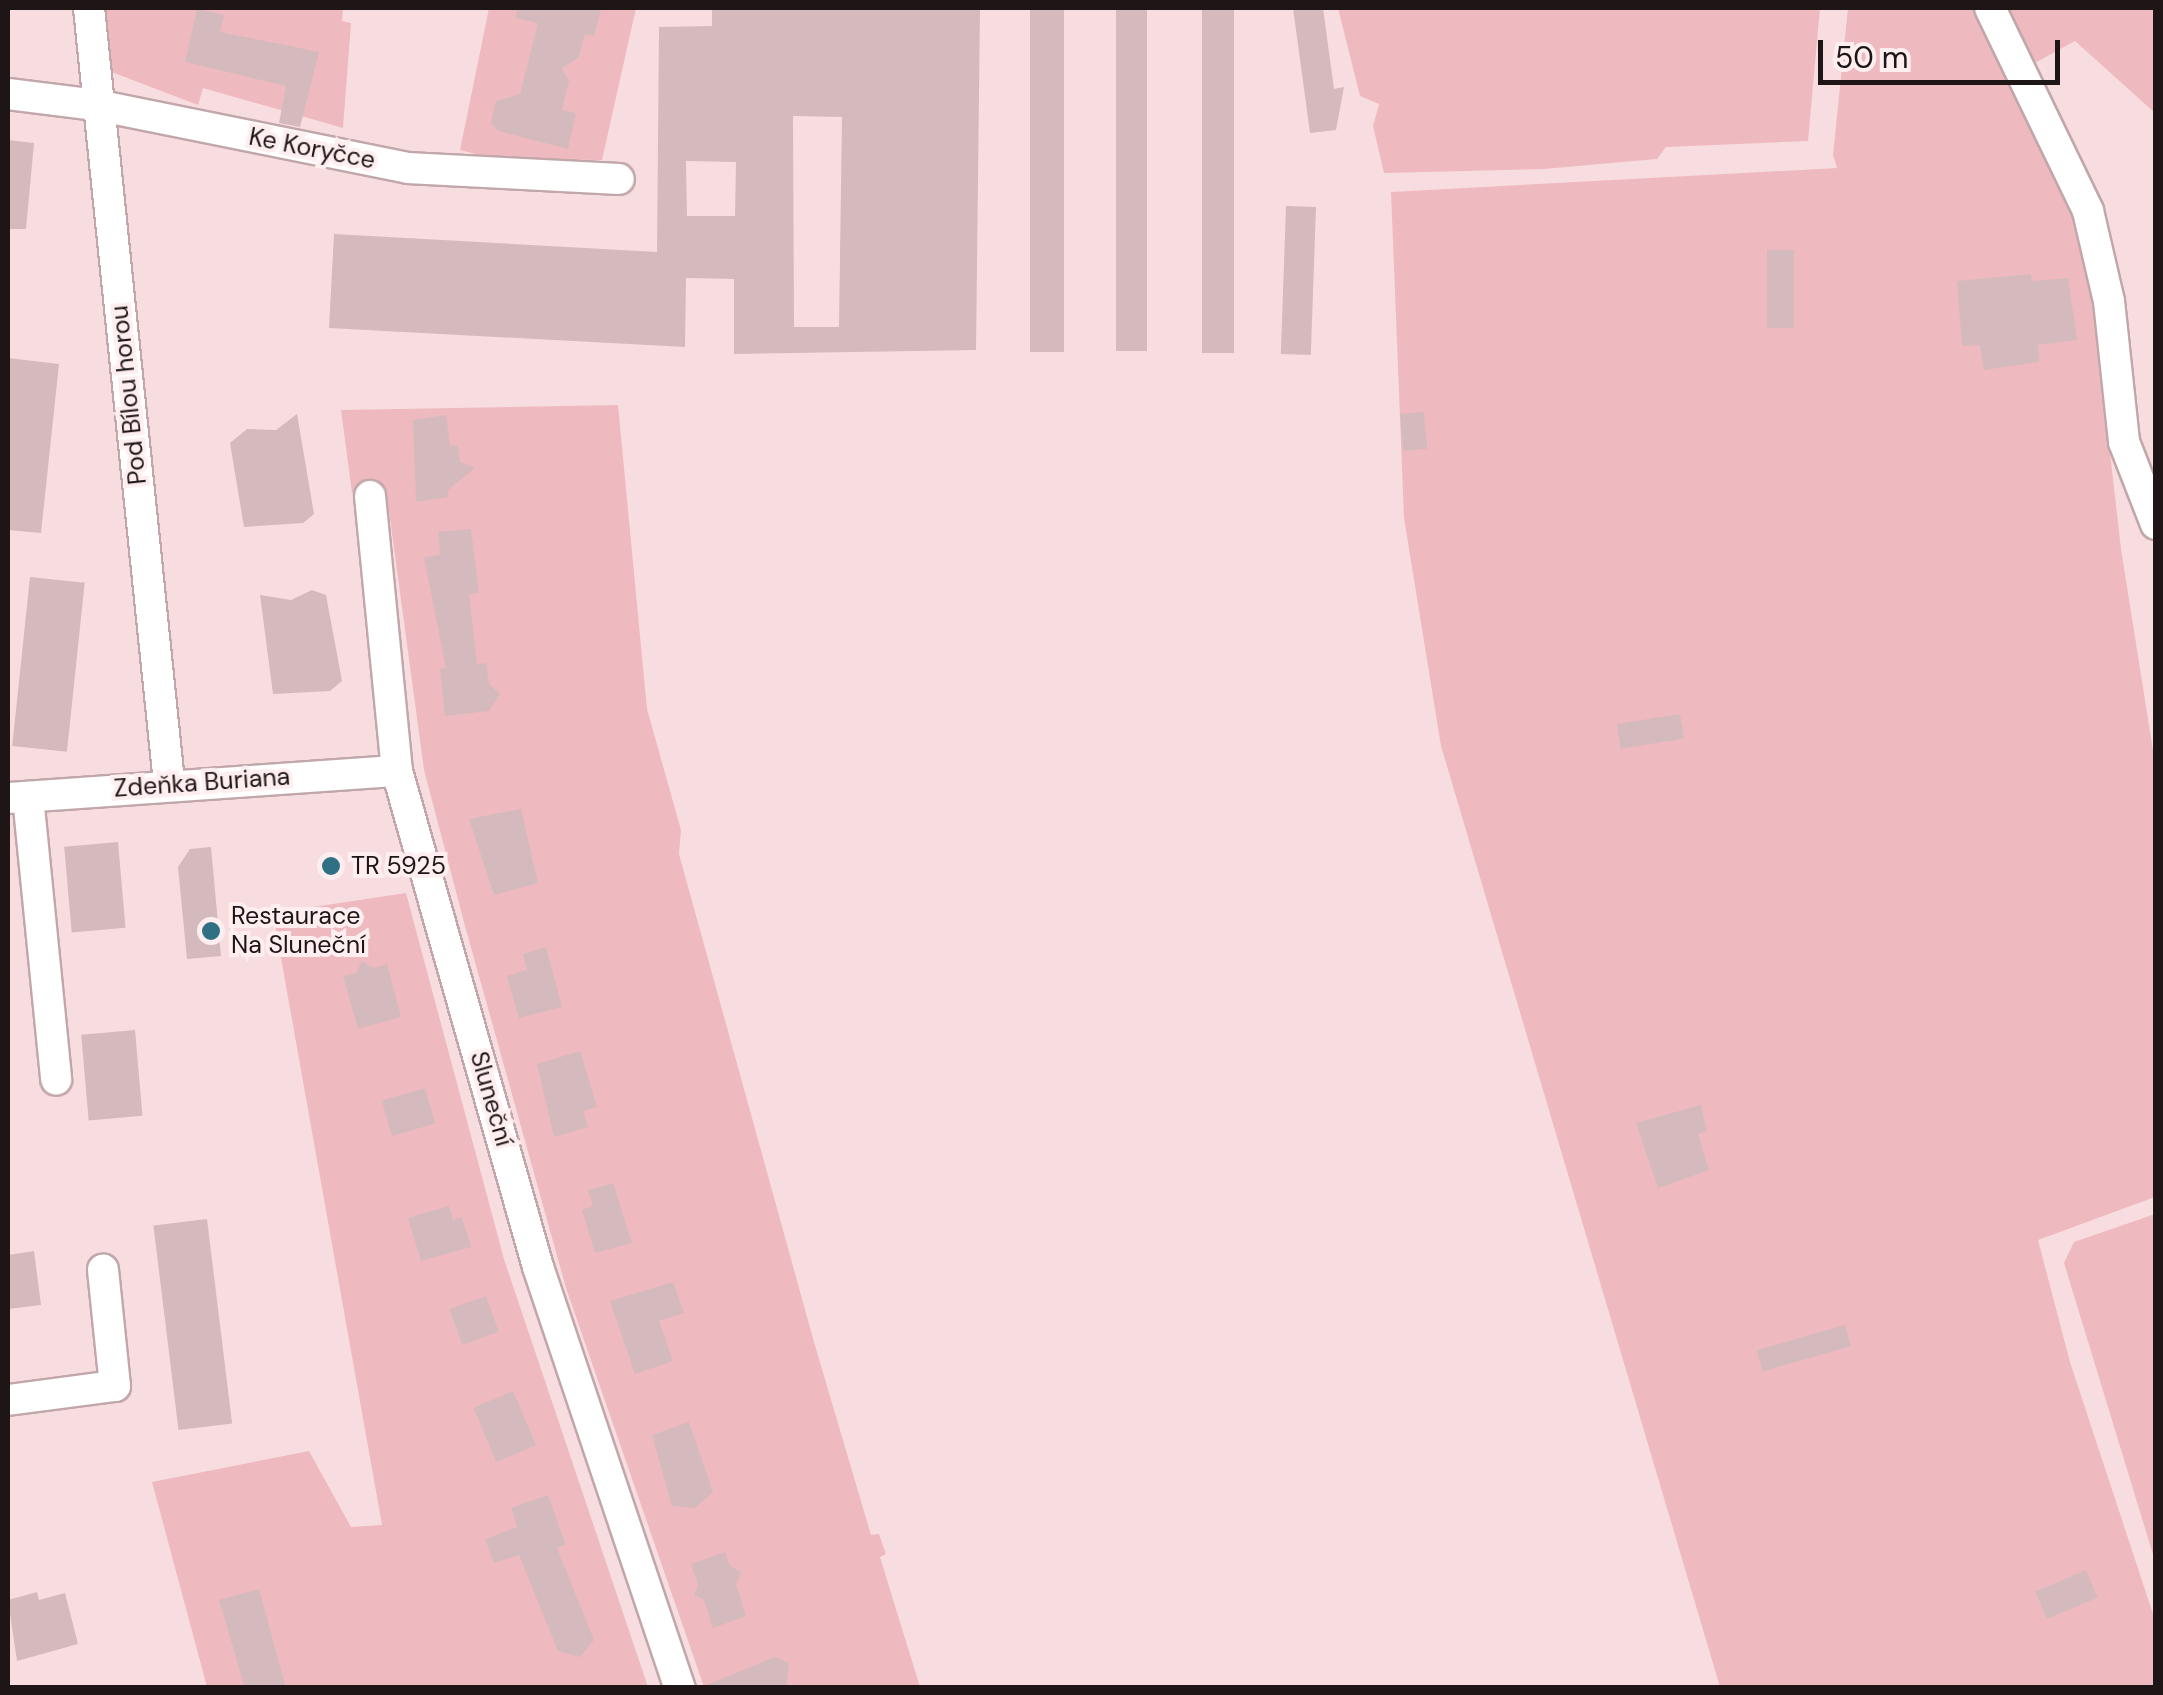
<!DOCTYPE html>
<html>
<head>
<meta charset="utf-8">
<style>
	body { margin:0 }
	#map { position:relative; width:2163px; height:1695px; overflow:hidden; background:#f8dde0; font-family:"DM Sans",sans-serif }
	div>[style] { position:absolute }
	.green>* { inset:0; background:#eebac0 }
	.building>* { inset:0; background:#d4babc; transform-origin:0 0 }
	.roads { filter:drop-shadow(2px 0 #c1a7aa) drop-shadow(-2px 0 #c1a7aa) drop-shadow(0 2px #c1a7aa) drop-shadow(0 -2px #c1a7aa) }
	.minor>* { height:30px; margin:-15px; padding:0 15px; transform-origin:15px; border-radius:15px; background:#fff }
	.dots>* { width:28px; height:28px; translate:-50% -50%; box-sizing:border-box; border:5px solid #feeeef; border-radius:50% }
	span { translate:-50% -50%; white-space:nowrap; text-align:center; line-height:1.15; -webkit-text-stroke:8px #feeeef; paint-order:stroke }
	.street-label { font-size:25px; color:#1e1516 }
	.poi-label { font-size:25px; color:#1e1516 }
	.left { translate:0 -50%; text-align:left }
	.frame { position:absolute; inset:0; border:10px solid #1e1516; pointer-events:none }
	.scale { position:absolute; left:1818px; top:40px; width:242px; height:45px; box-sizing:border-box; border:5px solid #1e1516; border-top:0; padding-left:12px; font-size:30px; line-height:35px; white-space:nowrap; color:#1e1516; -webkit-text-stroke:8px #feeeef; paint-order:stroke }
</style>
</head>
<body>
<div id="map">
	<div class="green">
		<div style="clip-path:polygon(103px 8px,343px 8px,342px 21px,351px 23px,343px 128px,203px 88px,198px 105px,109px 71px)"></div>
		<div style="clip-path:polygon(489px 8px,636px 8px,602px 160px,496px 159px,460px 150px)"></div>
		<div style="clip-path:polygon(1338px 8px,1820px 8px,1808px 141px,1666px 147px,1657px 159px,1544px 169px,1384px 173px,1373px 126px,1379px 104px,1360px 96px)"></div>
		<div style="clip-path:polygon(1848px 8px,1979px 8px,2085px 232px,2121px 549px,2155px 763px,2155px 1197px,2038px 1240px,2070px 1362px,2155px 1620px,2155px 1687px,1720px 1687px,1441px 746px,1404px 518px,1391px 192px,1837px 168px,1833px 155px)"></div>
		<div style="clip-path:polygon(2006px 8px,2155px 8px,2155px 113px,2075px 41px,2031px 65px)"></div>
		<div style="clip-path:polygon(618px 405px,647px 709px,681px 830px,679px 854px,814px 1342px,871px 1535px,879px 1534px,886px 1554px,880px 1557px,920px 1687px,704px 1687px,566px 1288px,465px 926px,424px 770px,386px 489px,352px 493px,341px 410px)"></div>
		<div style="clip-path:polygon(406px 893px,504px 1259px,648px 1687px,207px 1687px,152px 1482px,309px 1451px,351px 1527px,382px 1525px,273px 913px)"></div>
		<div style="clip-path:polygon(2155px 1214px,2156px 1214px,2155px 1561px,2064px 1263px,2074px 1242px)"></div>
	</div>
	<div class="building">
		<div style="clip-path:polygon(517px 8px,601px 8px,594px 36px,585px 34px,578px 58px,562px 68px,569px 81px,562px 110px,576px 113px,568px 149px,498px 131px,491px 123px,496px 101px,520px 94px,538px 23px,516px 18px)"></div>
		<div style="clip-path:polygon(evenodd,712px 8px,980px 8px,976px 350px,734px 354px,734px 279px,686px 278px,685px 347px,329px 328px,334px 234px,657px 252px,659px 27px,712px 26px,712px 8px,793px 116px,842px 117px,839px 327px,794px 327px,793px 116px,712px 8px,686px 161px,736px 162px,735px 216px,687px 216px,686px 161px)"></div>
		<div style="left:1030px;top:8px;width:34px;height:344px"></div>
		<div style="left:1116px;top:8px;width:31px;height:343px"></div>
		<div style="left:1202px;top:8px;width:32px;height:345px"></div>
		<div style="clip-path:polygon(1293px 8px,1323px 8px,1334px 89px,1344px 87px,1336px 130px,1310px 133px)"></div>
		<div style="clip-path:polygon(197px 9px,224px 15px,220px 32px,319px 52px,300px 127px,279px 123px,286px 86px,185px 62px)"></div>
		<div style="clip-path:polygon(8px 140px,34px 143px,26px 229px,8px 229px)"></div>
		<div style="left:1286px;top:206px;width:30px;height:148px;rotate:2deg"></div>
		<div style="left:1767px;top:250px;width:27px;height:78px"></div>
		<div style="clip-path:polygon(2031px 274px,2032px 281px,2068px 278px,2077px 340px,2038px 345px,2039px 362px,1984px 370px,1980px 345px,1962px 346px,1957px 281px)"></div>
		<div style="clip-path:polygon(8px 358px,59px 364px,41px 533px,8px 530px)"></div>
		<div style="left:1424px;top:412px;width:37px;height:24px;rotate:85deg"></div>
		<div style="clip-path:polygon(297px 414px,314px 514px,303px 523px,244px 527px,230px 443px,247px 429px,276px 430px)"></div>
		<div style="clip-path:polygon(446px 415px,450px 446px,458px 445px,460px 462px,475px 468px,448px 490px,448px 497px,416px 502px,413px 420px)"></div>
		<div style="clip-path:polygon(471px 529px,479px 593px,469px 594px,477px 664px,486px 663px,489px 684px,500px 694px,489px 711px,445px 716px,440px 669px,446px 668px,424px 557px,440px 555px,438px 532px)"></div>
		<div style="left:30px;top:577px;width:55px;height:170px;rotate:6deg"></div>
		<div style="clip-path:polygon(312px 590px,326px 595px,342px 681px,330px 691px,273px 694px,260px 595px,291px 600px)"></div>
		<div style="left:1680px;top:714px;width:25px;height:64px;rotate:81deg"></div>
		<div style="clip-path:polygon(521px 809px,538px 883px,494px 895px,469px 819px)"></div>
		<div style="left:118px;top:842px;width:86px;height:54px;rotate:85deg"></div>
		<div style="clip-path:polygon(211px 847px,221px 956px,187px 959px,178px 867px,190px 849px)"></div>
		<div style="clip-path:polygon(546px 947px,562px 1007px,519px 1018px,507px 976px,527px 970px,523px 954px)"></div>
		<div style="clip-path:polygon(362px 961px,374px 968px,387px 964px,401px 1017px,358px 1029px,343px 976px,356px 973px)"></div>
		<div style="left:135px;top:1030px;width:86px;height:54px;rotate:85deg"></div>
		<div style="clip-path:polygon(580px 1051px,597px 1107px,583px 1111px,588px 1127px,554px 1137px,537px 1064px)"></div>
		<div style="left:425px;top:1088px;width:37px;height:45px;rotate:74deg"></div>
		<div style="clip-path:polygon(1701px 1105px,1707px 1131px,1698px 1134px,1709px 1170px,1658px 1188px,1636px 1123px)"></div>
		<div style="clip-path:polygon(613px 1183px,632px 1243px,595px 1253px,582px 1210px,593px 1206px,588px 1190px)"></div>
		<div style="clip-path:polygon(449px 1206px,453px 1220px,462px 1217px,471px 1247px,421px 1261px,408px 1218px)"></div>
		<div style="left:207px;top:1219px;width:206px;height:54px;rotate:83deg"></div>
		<div style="clip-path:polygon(34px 1251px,41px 1305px,8px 1309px,8px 1255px)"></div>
		<div style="clip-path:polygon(673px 1282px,684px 1313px,659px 1321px,673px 1361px,635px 1374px,610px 1301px)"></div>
		<div style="left:486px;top:1296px;width:38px;height:39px;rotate:70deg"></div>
		<div style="left:1845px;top:1325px;width:22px;height:92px;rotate:74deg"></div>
		<div style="left:513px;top:1391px;width:59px;height:43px;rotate:67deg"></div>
		<div style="clip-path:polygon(689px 1422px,713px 1492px,695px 1508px,672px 1506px,652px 1435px)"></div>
		<div style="clip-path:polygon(548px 1495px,566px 1545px,557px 1548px,594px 1640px,580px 1657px,558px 1651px,519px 1555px,494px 1563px,485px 1539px,517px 1527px,511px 1508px)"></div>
		<div style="clip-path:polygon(725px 1552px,730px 1566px,741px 1572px,736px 1584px,746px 1616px,713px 1628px,704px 1600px,694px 1595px,698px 1585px,691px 1564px)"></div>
		<div style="left:2086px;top:1570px;width:30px;height:55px;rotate:67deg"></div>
		<div style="clip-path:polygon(259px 1589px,286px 1688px,245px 1688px,219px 1600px)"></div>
		<div style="clip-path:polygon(37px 1592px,39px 1600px,65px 1593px,78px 1644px,17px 1661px,8px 1600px)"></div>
		<div style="clip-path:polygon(775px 1657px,789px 1663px,786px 1688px,699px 1688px)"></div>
	</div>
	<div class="roads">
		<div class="minor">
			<div style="left:89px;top:8px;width:778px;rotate:84.1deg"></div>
			<div style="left:1990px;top:8px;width:225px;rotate:64.2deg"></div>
			<div style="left:2088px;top:211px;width:92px;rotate:76.9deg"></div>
			<div style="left:2109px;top:301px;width:142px;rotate:83.9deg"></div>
			<div style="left:2124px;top:442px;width:88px;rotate:68.7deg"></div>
			<div style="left:8px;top:94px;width:89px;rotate:7.1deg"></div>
			<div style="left:96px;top:105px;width:318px;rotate:11.4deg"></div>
			<div style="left:408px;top:168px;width:211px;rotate:3deg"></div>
			<div style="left:370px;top:496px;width:276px;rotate:84.4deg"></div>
			<div style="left:397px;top:771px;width:516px;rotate:74.13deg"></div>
			<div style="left:538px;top:1267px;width:444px;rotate:71.4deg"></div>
			<div style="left:28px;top:797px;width:284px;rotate:84.3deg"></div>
			<div style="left:8px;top:798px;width:390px;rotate:-4deg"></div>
			<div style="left:8px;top:1400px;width:108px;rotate:-7.5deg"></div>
			<div style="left:115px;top:1386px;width:117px;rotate:-95.9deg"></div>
		</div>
	</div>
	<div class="dots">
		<div style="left:331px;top:866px;background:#307084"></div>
		<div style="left:211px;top:931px;background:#307084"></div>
	</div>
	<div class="street-label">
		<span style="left:312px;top:149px;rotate:11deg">Ke Koryčce</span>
		<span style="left:129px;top:395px;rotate:-96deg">Pod Bílou horou</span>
		<span style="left:202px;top:783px;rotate:-4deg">Zdeňka Buriana</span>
		<span style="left:491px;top:1099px;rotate:74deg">Sluneční</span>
	</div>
	<div class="poi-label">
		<span class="left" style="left:351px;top:866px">TR 5925</span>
		<span class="left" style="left:231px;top:931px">Restaurace<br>Na Sluneční</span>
	</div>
	<div class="frame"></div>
	<div class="scale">50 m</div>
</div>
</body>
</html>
